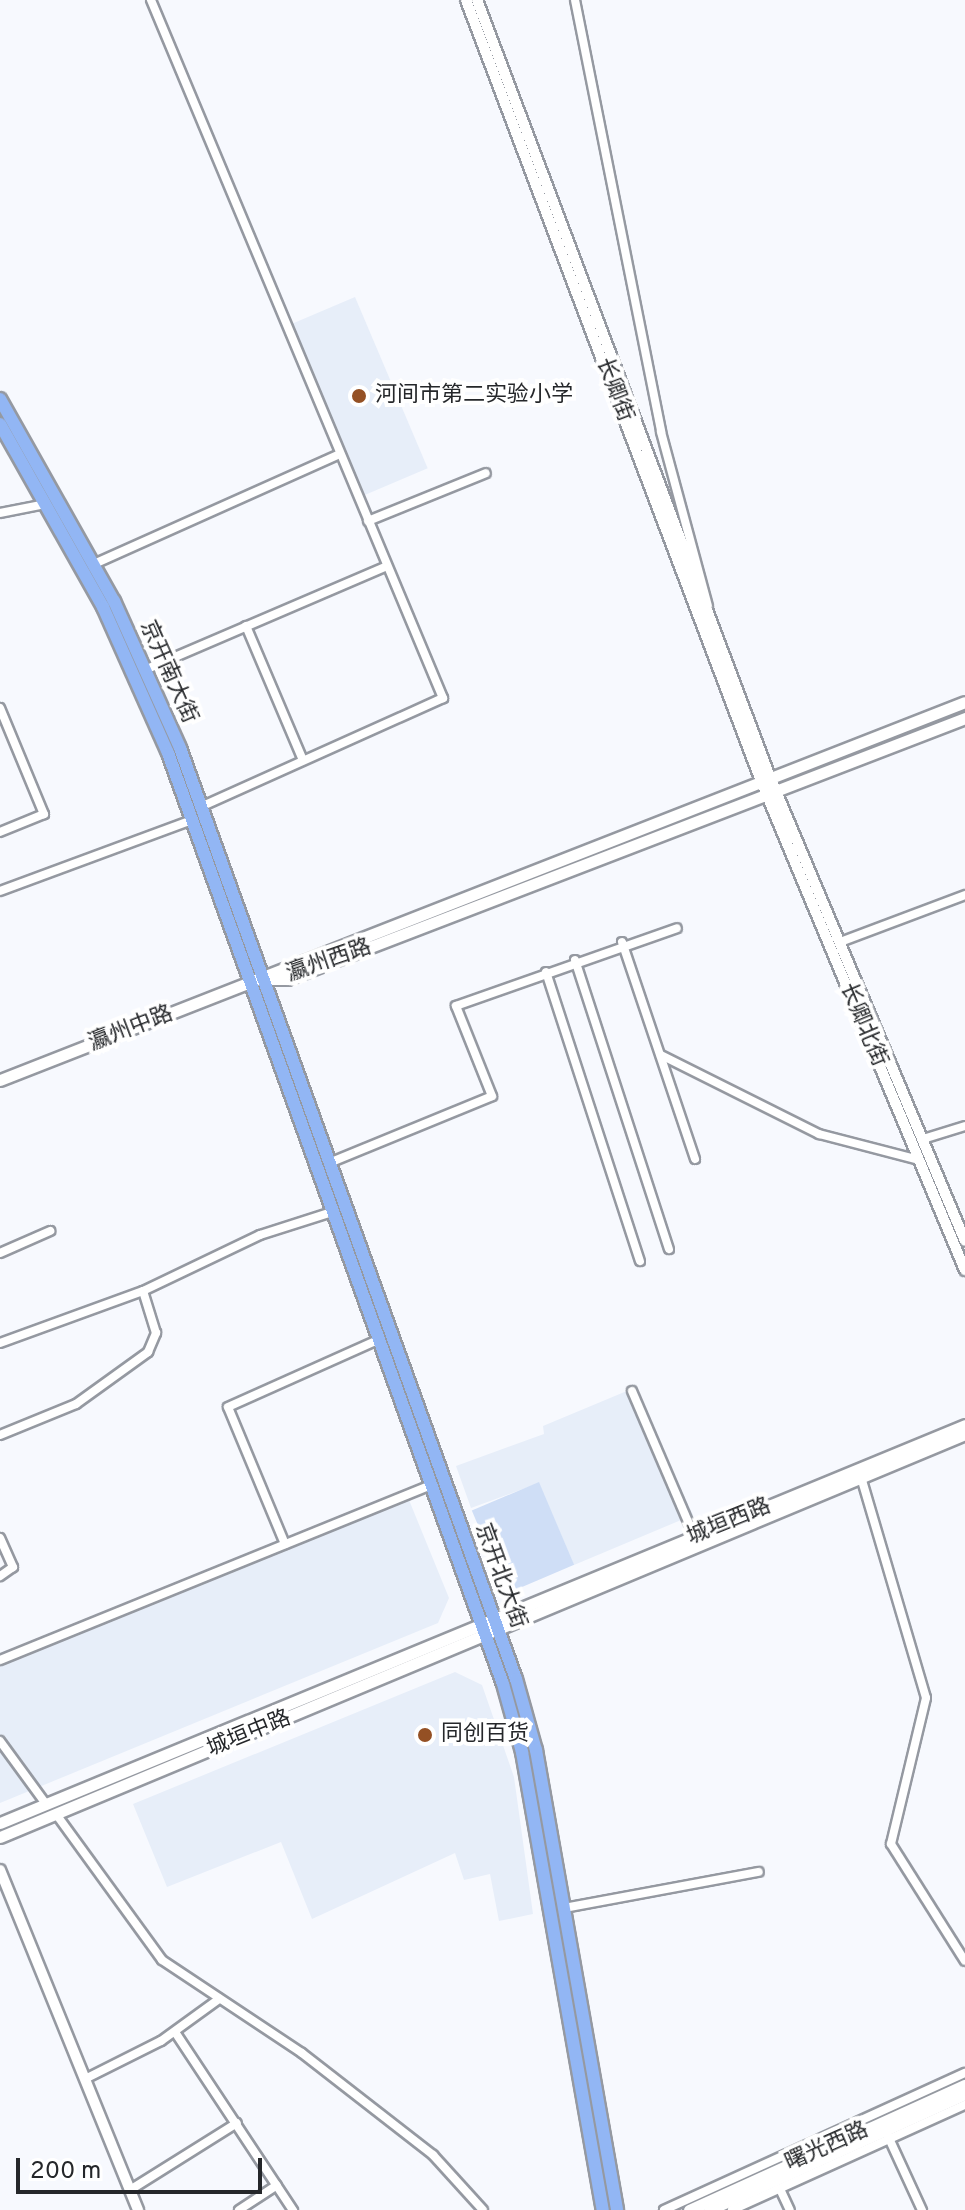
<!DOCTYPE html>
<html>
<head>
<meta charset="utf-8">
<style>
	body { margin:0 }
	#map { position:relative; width:965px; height:2210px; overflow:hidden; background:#f7f9fe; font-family:Overpass,"Noto Sans SC",sans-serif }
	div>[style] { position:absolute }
	.built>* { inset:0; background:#e7eef9; transform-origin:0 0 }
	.green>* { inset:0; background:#cfdef6; transform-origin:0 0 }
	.roads { filter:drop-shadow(2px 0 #9599a1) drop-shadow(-2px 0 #9599a1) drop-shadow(0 2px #9599a1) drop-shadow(0 -2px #9599a1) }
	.minor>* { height:8px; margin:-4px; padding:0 4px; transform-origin:4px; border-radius:4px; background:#fff }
	.tertiary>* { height:10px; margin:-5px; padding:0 5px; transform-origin:5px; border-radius:5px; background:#fff }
	.secondary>* { height:11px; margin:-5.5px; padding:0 5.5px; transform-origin:5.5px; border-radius:5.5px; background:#fff }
	.primary>* { height:12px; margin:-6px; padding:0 6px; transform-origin:6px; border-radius:6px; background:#92b6f4 }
	.dots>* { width:22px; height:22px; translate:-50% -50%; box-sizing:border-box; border:4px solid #fff; border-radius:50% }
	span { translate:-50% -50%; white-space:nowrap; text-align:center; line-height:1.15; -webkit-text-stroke:8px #fff; paint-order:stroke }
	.street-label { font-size:22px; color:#25272a }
	.poi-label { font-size:22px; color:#25272a }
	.left { translate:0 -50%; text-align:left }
	.scale { position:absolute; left:16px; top:2158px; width:246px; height:36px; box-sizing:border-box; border:4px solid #25272a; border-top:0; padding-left:10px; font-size:24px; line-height:28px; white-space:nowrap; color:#25272a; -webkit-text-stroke:6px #fff; paint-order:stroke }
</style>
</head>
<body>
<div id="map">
	<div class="built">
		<div style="left:355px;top:297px;width:186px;height:69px;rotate:67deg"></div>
		<div style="clip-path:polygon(634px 1388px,693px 1515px,574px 1565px,539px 1483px,471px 1508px,456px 1466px,544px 1434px,543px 1426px)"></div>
		<div style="clip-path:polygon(409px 1500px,449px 1598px,438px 1623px,0 1803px,0 1666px)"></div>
		<div style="clip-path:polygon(455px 1672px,482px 1685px,514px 1777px,533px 1914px,499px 1921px,490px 1874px,464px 1880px,455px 1853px,312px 1919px,281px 1842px,167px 1887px,133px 1804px)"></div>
	</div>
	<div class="green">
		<div style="left:539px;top:1482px;width:90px;height:73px;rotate:67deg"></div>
	</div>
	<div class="roads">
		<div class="minor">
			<div style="left:151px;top:0;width:757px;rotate:67.3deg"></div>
			<div style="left:443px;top:698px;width:265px;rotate:155.8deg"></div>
			<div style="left:575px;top:0;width:440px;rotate:78.7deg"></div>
			<div style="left:661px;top:432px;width:180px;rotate:74.9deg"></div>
			<div style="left:0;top:513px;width:47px;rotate:-11.1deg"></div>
			<div style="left:368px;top:521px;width:127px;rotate:-22.1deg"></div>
			<div style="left:94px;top:564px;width:269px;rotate:-24.1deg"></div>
			<div style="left:246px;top:626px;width:146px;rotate:67deg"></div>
			<div style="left:147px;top:669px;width:261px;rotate:-23.2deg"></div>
			<div style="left:0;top:708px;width:115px;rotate:67.5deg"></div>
			<div style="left:44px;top:814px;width:48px;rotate:157.8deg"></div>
			<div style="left:0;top:891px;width:205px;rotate:-20.3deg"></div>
			<div style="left:622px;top:942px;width:229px;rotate:71.4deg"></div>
			<div style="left:840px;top:942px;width:134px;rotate:-20.6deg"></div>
			<div style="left:575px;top:960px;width:304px;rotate:72deg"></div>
			<div style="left:546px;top:972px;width:304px;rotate:72deg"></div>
			<div style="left:661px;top:1055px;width:177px;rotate:26.6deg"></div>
			<div style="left:819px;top:1134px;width:103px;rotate:14.6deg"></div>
			<div style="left:923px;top:1139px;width:44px;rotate:-17.2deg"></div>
			<div style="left:329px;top:1163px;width:176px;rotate:-22.3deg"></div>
			<div style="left:492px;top:1096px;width:97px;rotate:-111.8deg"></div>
			<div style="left:456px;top:1006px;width:234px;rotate:-19.4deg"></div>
			<div style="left:0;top:1253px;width:55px;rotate:-23.7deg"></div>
			<div style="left:0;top:1343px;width:152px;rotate:-20deg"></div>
			<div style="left:632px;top:1391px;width:158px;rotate:66.8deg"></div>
			<div style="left:0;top:1435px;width:82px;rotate:-22.2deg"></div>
			<div style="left:76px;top:1404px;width:89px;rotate:-35.8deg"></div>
			<div style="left:148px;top:1352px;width:21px;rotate:-67deg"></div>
			<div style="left:156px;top:1333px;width:44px;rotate:-107.2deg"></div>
			<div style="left:143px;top:1291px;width:130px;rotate:-25.6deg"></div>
			<div style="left:260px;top:1235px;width:76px;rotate:-17.7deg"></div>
			<div style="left:861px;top:1477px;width:230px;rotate:73.6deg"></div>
			<div style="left:926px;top:1698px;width:150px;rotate:103.5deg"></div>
			<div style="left:891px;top:1844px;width:138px;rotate:57.7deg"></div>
			<div style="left:0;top:1538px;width:32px;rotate:66deg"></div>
			<div style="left:13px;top:1567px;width:16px;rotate:145deg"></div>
			<div style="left:285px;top:1544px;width:148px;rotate:-112.6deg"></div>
			<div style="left:228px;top:1407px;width:164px;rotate:-24.1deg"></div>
			<div style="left:0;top:1660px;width:464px;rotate:-22.1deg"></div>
			<div style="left:0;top:1741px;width:78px;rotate:53.9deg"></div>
			<div style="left:56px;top:1814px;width:180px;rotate:54deg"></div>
			<div style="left:162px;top:1960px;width:168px;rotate:33.6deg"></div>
			<div style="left:302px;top:2053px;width:166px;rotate:37.9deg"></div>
			<div style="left:433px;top:2155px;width:74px;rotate:47.7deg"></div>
			<div style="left:564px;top:1908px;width:198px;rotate:-10.5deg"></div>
			<div style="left:175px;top:2032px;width:214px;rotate:56.5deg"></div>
			<div style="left:85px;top:2079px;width:85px;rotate:-26.6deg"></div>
			<div style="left:161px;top:2041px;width:72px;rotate:-35.9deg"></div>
			<div style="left:887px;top:2134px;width:84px;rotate:65.3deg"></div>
			<div style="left:780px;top:2189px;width:23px;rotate:65deg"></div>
			<div style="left:130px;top:2190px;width:126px;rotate:-32.1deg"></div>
			<div style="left:239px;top:2210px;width:45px;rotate:-33.3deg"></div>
			<div style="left:664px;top:2210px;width:331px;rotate:-24.5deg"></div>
			<div style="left:732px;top:2210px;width:256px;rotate:-24.3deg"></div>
		</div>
		<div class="tertiary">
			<div style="left:466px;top:0;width:835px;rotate:69.31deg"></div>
			<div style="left:761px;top:781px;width:530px;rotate:67.36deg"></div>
			<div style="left:477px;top:0;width:830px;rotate:69.34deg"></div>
			<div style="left:770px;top:777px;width:503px;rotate:67.2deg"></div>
			<div style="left:0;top:1870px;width:367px;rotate:67.9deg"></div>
		</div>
		<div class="secondary">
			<div style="left:263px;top:979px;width:24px"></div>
			<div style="left:287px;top:979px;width:727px;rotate:-21.05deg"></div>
			<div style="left:0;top:1080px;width:1036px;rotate:-21.39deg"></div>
			<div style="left:0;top:1823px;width:1044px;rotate:-22.41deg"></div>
			<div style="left:0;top:1837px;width:1046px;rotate:-22.67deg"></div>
			<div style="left:689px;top:2210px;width:303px;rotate:-24.4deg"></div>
			<div style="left:709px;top:2210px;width:281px;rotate:-24.4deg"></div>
		</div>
		<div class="primary">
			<div style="left:0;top:399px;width:232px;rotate:60.6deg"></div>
			<div style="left:114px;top:601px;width:161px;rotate:65.8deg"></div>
			<div style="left:180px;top:748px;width:990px;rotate:70.16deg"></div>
			<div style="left:516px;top:1679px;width:74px;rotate:74.3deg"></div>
			<div style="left:536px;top:1750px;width:467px;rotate:80deg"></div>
			<div style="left:0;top:424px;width:210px;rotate:60.6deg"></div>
			<div style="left:103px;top:607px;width:160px;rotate:66deg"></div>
			<div style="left:168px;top:753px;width:989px;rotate:70.21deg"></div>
			<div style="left:503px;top:1684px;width:71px;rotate:74.4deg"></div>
			<div style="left:522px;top:1752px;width:465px;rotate:80deg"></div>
		</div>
	</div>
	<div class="dots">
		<div style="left:359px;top:396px;background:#945024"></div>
		<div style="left:425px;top:1735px;background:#945024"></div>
	</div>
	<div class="street-label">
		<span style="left:614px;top:390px;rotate:69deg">长卿街</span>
		<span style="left:168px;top:672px;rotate:66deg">京开南大街</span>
		<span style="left:329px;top:961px;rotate:-19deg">瀛州西路</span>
		<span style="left:863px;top:1025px;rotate:67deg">长卿北街</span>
		<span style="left:131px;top:1029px;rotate:-21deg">瀛州中路</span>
		<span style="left:729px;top:1522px;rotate:-22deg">城垣西路</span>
		<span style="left:500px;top:1576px;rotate:70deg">京开北大街</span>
		<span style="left:249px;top:1734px;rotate:-22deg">城垣中路</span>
		<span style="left:827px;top:2147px;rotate:-24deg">曙光西路</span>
	</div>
	<div class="poi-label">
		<span class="left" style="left:375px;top:396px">河间市第二实验小学</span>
		<span class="left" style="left:441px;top:1735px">同创百货</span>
	</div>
	<div class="scale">200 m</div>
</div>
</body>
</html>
